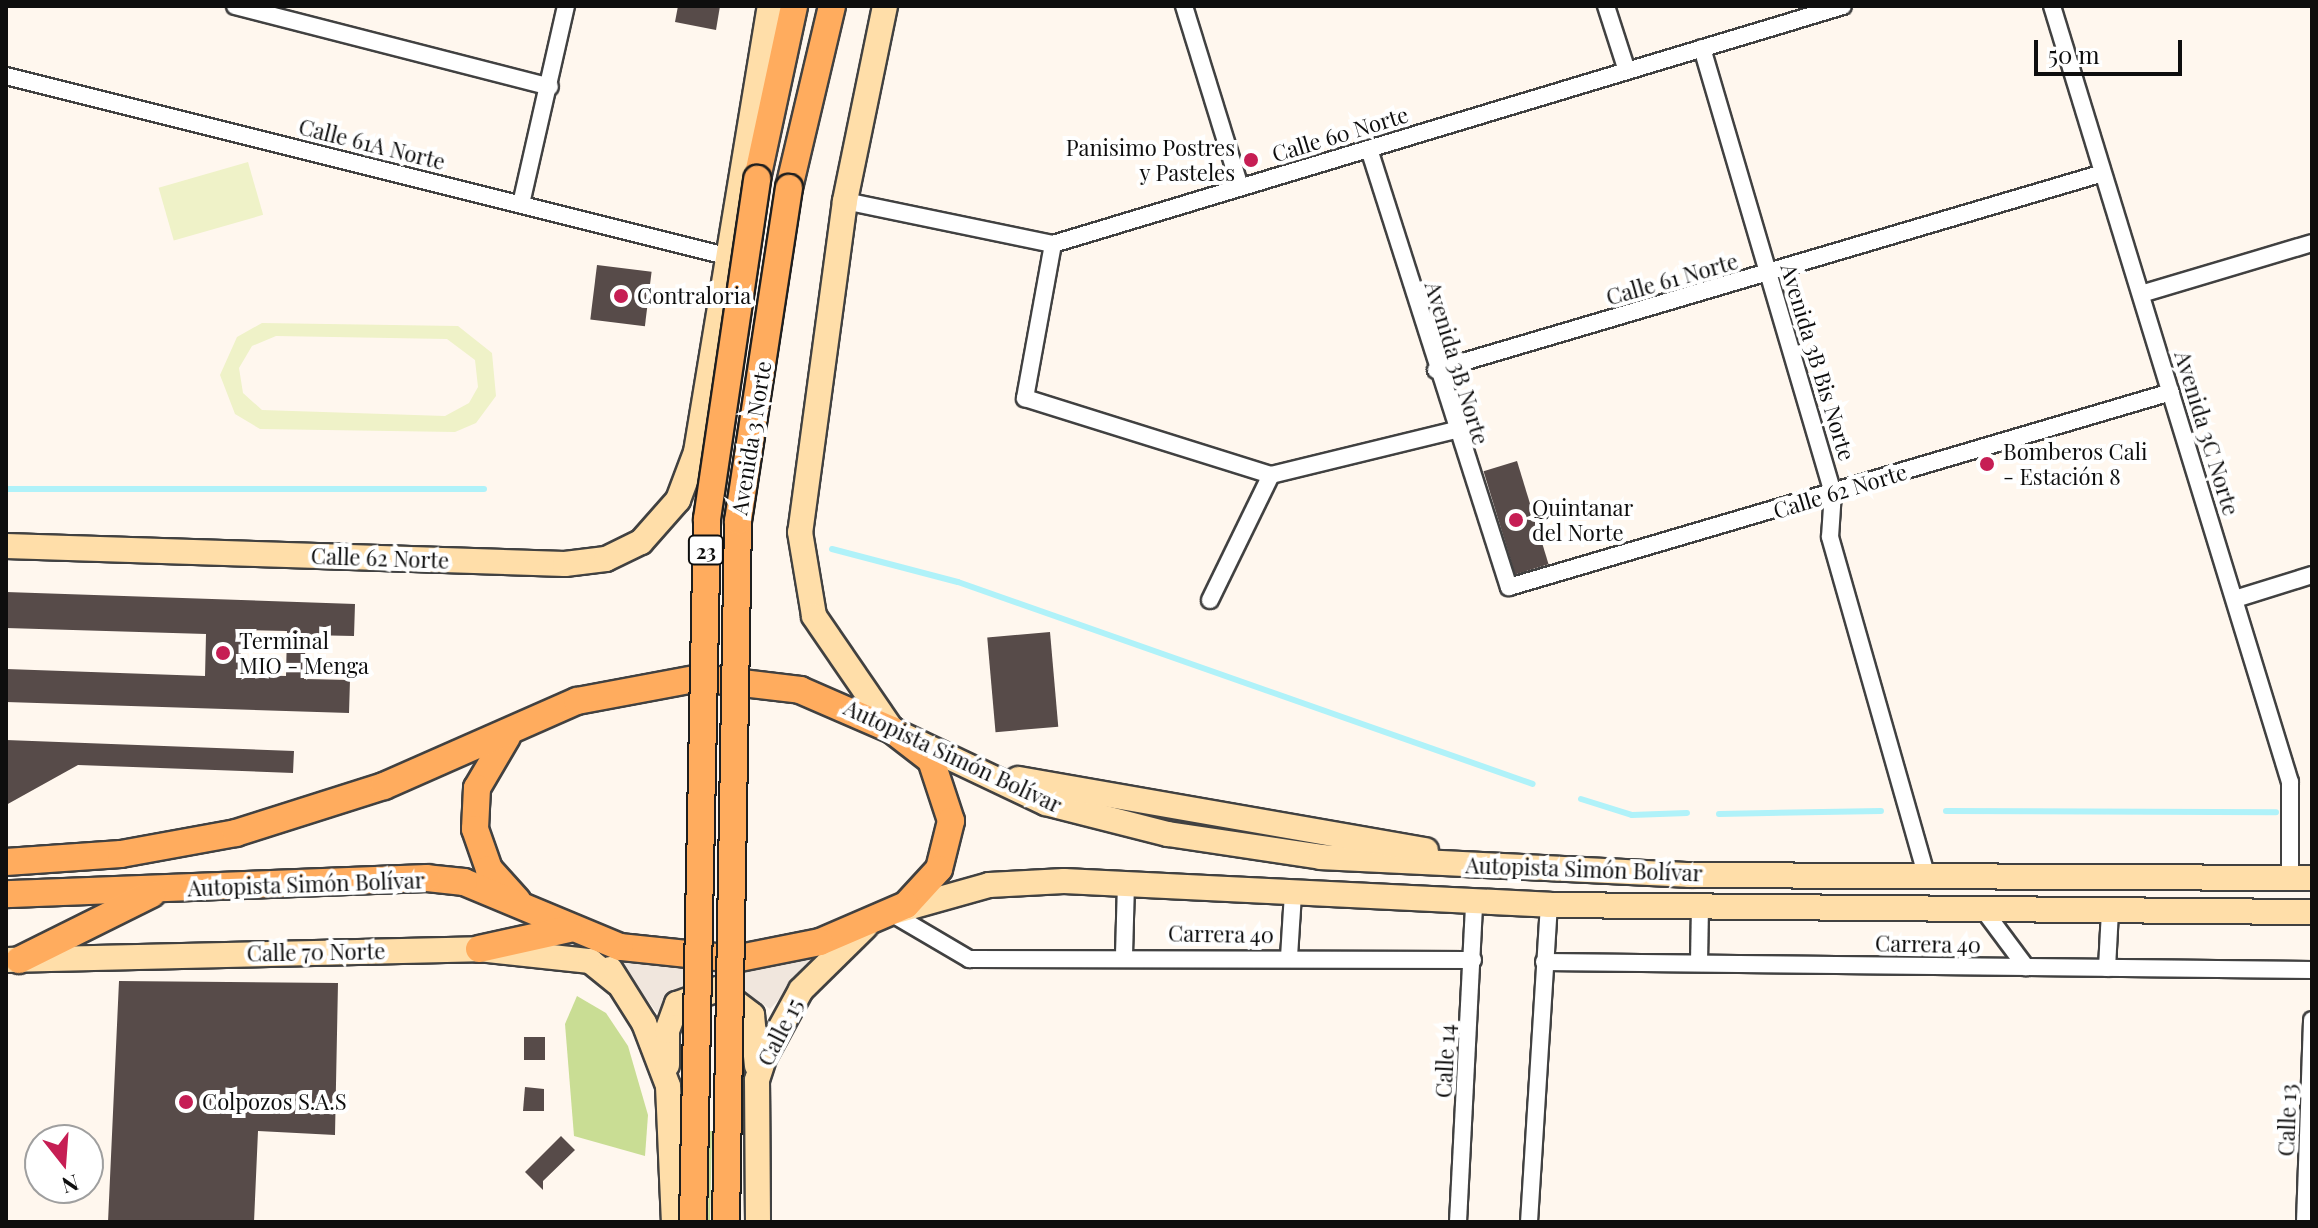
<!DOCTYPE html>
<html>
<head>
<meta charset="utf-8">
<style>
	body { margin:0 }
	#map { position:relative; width:2318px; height:1228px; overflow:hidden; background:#fff7ee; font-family:"Playfair Display",serif }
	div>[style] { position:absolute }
	.forest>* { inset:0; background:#c9dd94 }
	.pitch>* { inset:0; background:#eff2c8; transform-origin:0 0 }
	.plaza>* { inset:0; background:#f0e6dd }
	.stream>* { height:6px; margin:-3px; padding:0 3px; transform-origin:3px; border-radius:3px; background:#b0f2f9 }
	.building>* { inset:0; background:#574b49; transform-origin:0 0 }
	.roads { filter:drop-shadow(2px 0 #414141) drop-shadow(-2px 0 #414141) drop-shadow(0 2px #414141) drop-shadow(0 -2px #414141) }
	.street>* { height:16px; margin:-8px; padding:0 8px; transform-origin:8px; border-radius:8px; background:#fff }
	.secondary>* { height:24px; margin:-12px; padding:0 12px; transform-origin:12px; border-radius:12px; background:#ffdea9 }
	.primary>* { height:26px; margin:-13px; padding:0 13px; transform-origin:13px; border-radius:13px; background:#ffac5e }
	.bridges { filter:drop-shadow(2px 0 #1f1f1f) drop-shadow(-2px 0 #1f1f1f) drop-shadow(0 2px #1f1f1f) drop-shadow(0 -2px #1f1f1f) }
	.primary-bridge>* { height:26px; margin:-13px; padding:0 13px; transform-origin:13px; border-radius:13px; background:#ffac5e }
	.dots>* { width:22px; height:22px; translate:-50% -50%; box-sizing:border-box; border:4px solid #fff; border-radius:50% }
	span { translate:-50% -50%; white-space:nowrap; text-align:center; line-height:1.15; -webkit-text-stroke:8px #fff; paint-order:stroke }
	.shield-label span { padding:2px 6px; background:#fff; border:2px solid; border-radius:6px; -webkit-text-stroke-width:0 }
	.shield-label { font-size:20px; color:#0e0e0e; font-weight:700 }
	.street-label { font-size:22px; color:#0e0e0e }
	.poi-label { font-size:22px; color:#0e0e0e }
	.right { translate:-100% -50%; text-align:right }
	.left { translate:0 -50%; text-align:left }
	.frame { position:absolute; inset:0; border:8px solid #0e0e0e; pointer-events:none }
	.north { position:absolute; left:24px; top:1124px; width:80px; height:80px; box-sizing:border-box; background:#fff; border:2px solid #9f9f9f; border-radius:50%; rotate:163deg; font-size:22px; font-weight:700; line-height:32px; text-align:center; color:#0e0e0e }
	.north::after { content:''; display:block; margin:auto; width:28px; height:36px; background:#c61e54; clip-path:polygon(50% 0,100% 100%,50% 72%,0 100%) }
	.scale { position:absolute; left:2034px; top:40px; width:148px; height:36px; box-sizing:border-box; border:4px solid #0e0e0e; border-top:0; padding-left:10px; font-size:24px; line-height:28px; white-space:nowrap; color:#0e0e0e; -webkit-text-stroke:6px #fff; paint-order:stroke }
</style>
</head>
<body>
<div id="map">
	<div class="forest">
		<div style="clip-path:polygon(577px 996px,606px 1013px,628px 1046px,648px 1115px,645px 1156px,574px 1136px,565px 1024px)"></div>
		<div style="clip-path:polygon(709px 1131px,712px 1131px,710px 1222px,708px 1222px)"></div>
	</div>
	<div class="pitch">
		<div style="left:248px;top:162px;width:55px;height:93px;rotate:74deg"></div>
		<div style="clip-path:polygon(evenodd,262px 323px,458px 326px,492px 353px,496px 396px,476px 423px,455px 432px,260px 429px,235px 414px,220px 375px,237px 337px,262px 323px,276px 336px,447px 339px,475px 360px,478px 387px,469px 403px,445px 416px,262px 410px,243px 393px,239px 368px,252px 346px,276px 336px)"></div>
	</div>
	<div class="plaza">
		<div style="clip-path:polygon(824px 950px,770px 1009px,722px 976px,682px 986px,657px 1013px,616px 958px,707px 968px)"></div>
	</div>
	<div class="stream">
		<div style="left:6px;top:489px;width:478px"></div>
		<div style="left:832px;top:549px;width:130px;rotate:14.7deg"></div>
		<div style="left:958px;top:582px;width:609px;rotate:19.36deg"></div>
		<div style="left:1581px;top:799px;width:53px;rotate:17.4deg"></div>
		<div style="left:1632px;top:815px;width:55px;rotate:-2.1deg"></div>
		<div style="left:1946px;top:811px;width:330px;rotate:0.2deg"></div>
		<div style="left:1719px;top:814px;width:162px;rotate:-1.1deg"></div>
	</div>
	<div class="building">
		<div style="clip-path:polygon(678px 6px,720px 6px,716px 30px,675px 22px)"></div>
		<div style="left:597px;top:265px;width:55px;height:55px;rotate:7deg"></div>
		<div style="left:1517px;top:461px;width:108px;height:35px;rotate:73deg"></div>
		<div style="clip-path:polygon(evenodd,6px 592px,355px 604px,354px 636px,306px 635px,304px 679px,350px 680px,349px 713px,6px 702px,6px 669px,205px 676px,206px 634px,6px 628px,6px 592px,241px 630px,287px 631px,286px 676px,240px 675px,241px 630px)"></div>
		<div style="left:1050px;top:632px;width:95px;height:63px;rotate:85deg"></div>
		<div style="clip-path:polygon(6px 740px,294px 751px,293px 773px,78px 765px,6px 805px)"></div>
		<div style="clip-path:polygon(119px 981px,338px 983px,335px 1135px,258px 1131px,254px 1222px,108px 1222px)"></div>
		<div style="left:524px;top:1037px;width:21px;height:23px"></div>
		<div style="clip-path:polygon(525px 1087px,544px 1089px,544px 1111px,523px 1111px)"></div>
		<div style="clip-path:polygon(561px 1136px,575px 1150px,543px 1181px,543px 1190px,525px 1172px)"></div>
	</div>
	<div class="roads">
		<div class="street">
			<div style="left:235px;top:6px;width:325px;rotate:14.4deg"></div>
			<div style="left:1184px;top:6px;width:189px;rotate:72.8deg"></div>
			<div style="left:1606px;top:6px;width:68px;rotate:72.1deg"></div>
			<div style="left:2052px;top:6px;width:812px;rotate:72.95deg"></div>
			<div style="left:2290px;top:782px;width:96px;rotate:90deg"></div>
			<div style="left:1702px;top:48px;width:463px;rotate:73.6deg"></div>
			<div style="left:1833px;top:492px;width:45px;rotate:93.8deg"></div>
			<div style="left:1830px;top:537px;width:351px;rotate:74.1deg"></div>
			<div style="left:6px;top:76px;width:742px;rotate:14.04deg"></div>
			<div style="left:1369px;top:149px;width:460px;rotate:72.3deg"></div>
			<div style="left:1509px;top:587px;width:690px;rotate:-16.41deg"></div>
			<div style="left:845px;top:201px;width:212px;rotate:11.7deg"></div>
			<div style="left:1053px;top:244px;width:825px;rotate:-16.77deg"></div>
			<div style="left:521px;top:204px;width:203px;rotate:-77.2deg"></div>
			<div style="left:1053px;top:244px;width:157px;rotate:100.3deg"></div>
			<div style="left:1025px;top:398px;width:258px;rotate:17.4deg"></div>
			<div style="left:1271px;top:475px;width:189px;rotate:-13.7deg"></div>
			<div style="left:2141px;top:294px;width:178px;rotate:-16.6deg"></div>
			<div style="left:1436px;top:370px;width:695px;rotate:-16.45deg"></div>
			<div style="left:2235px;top:599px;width:81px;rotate:-17.3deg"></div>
			<div style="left:1210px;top:600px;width:139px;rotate:-64deg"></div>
			<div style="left:1982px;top:908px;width:74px;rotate:53.3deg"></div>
			<div style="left:891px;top:913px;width:91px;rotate:30.5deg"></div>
			<div style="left:969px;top:959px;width:504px;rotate:0.11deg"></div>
			<div style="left:1124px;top:955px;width:71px;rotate:-88.4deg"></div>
			<div style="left:1289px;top:957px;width:63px;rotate:-86.4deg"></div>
			<div style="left:1544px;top:962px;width:768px;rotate:0.6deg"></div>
			<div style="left:1699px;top:963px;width:57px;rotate:-89deg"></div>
			<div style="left:2107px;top:968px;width:58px;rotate:-87deg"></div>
			<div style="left:1458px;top:1222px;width:320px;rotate:-87.1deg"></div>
			<div style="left:1529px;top:1222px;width:318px;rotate:-86.4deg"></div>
			<div style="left:2305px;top:1222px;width:202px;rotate:-88deg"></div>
		</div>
		<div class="secondary">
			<div style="left:885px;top:6px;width:199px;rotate:101.6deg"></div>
			<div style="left:845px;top:201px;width:334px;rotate:97.7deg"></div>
			<div style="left:800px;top:532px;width:85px;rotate:80.5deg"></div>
			<div style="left:814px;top:616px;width:138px;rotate:55.6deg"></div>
			<div style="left:892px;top:730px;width:170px;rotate:25.4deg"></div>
			<div style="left:1046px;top:803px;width:126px;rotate:14.3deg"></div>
			<div style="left:1168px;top:834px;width:155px;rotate:8.5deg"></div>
			<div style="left:1321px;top:857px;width:369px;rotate:2.8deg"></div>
			<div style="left:1690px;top:875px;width:622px;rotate:0.28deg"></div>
			<div style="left:6px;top:546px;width:559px;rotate:1.84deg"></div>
			<div style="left:565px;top:564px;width:41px;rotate:-7deg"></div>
			<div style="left:606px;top:559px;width:39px;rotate:-26deg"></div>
			<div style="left:641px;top:542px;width:56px;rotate:-48.6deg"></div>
			<div style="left:678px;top:500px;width:51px;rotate:-69.4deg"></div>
			<div style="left:696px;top:452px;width:452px;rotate:-80.6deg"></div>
			<div style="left:1018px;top:779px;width:414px;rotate:9.9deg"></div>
			<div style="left:893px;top:912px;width:100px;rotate:-15.7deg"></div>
			<div style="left:989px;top:885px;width:75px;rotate:-3.1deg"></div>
			<div style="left:1064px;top:881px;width:486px;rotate:2.8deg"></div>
			<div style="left:1549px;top:905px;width:763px;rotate:0.53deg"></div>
			<div style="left:6px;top:960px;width:473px;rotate:-1.3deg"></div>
			<div style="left:479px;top:949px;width:112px;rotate:6.2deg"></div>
			<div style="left:590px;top:961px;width:35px;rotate:39deg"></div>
			<div style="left:610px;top:969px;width:64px;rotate:57.8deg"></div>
			<div style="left:644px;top:1023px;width:67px;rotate:69.1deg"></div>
			<div style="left:668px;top:1086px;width:136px;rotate:87.5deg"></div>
			<div style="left:667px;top:1065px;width:34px;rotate:-90deg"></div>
			<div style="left:667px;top:1031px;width:29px;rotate:-70deg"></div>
			<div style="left:677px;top:1004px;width:44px;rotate:-20.1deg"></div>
			<div style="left:718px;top:989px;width:43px;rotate:37.4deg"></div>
			<div style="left:752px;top:1015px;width:51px;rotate:84.4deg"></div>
			<div style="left:758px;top:1222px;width:142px;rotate:-90.4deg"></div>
			<div style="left:757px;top:1080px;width:25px;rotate:-72deg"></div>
			<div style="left:765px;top:1056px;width:75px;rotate:-61.4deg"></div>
			<div style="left:801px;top:990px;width:90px;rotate:-44.5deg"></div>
		</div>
		<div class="primary">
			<div style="left:757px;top:179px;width:177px;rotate:-77.9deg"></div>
			<div style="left:789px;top:188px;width:187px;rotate:-76.7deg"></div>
			<div style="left:507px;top:737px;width:59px;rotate:120.5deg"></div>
			<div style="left:477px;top:788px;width:41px;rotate:92.8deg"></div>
			<div style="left:475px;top:829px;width:42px;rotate:70.7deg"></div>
			<div style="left:489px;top:869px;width:42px;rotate:47.9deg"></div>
			<div style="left:6px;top:862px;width:115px;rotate:-4deg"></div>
			<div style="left:121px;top:854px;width:117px;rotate:-10.3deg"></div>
			<div style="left:236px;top:833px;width:155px;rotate:-17.6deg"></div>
			<div style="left:384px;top:786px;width:211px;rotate:-23.8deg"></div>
			<div style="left:577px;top:701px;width:125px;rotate:-10.6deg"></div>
			<div style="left:700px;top:678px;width:101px;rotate:6.8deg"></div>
			<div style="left:800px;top:690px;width:100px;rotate:23.5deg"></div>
			<div style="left:892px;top:730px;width:49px;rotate:37.6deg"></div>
			<div style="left:931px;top:760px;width:64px;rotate:71.8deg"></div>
			<div style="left:951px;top:821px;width:49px;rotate:104deg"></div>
			<div style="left:939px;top:869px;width:49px;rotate:132.5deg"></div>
			<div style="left:906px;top:905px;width:94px;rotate:156.7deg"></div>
			<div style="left:820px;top:942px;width:87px;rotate:168.7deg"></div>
			<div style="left:735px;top:959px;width:116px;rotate:-174deg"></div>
			<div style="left:620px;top:947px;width:169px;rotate:-157.4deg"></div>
			<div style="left:464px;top:882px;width:37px;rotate:-174deg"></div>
			<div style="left:427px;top:878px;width:421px;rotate:177.8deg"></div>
			<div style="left:479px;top:949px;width:92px;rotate:-12.5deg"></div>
			<div style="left:19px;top:960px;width:148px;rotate:-26.4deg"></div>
		</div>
	</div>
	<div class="bridges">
		<div class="primary-bridge">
			<div style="left:693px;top:1222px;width:703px;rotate:-88.86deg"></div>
			<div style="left:707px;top:519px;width:344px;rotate:-81.6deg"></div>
			<div style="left:726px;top:1222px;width:701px;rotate:-89.02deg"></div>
			<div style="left:738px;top:521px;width:337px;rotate:-81.3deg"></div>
		</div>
	</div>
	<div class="dots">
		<div style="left:1251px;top:160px;background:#c61e54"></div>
		<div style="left:621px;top:296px;background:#c61e54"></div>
		<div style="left:1987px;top:464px;background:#c61e54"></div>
		<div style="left:1516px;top:520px;background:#c61e54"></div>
		<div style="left:223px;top:653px;background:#c61e54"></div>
		<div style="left:186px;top:1102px;background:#c61e54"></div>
	</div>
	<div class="shield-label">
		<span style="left:706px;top:550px">23</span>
	</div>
	<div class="street-label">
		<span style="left:1340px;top:134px;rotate:-17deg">Calle 60 Norte</span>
		<span style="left:372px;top:144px;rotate:14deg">Calle 61A Norte</span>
		<span style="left:1672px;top:279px;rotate:-16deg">Calle 61 Norte</span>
		<span style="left:1818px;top:362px;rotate:73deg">Avenida 3B Bis Norte</span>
		<span style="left:1457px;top:363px;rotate:73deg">Avenida 3B Norte</span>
		<span style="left:2207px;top:433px;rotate:73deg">Avenida 3C Norte</span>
		<span style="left:751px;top:438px;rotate:-81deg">Avenida 3 Norte</span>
		<span style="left:1840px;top:491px;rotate:-17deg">Calle 62 Norte</span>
		<span style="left:380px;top:558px;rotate:2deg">Calle 62 Norte</span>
		<span style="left:953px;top:756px;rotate:25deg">Autopista Simón Bolívar</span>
		<span style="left:1584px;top:869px;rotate:2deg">Autopista Simón Bolívar</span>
		<span style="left:306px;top:884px;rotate:-2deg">Autopista Simón Bolívar</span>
		<span style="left:1221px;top:934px;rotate:1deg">Carrera 40</span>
		<span style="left:1928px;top:944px;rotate:1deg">Carrera 40</span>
		<span style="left:316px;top:952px;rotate:-1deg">Calle 70 Norte</span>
		<span style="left:780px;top:1032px;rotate:-63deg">Calle 15</span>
		<span style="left:1445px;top:1061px;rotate:-87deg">Calle 14</span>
		<span style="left:2287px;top:1120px;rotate:-88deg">Calle 13</span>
	</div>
	<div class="poi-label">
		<span class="right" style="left:1235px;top:160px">Panisimo Postres<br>y Pasteles</span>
		<span class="left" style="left:637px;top:296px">Contraloria</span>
		<span class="left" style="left:2003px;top:464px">Bomberos Cali<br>- Estación 8</span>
		<span class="left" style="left:1532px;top:520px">Quintanar<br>del Norte</span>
		<span class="left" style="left:239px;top:653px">Terminal<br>MIO - Menga</span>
		<span class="left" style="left:202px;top:1102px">Colpozos S.A.S</span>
	</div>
	<div class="frame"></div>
	<div class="north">N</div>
	<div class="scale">50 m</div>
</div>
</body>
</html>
